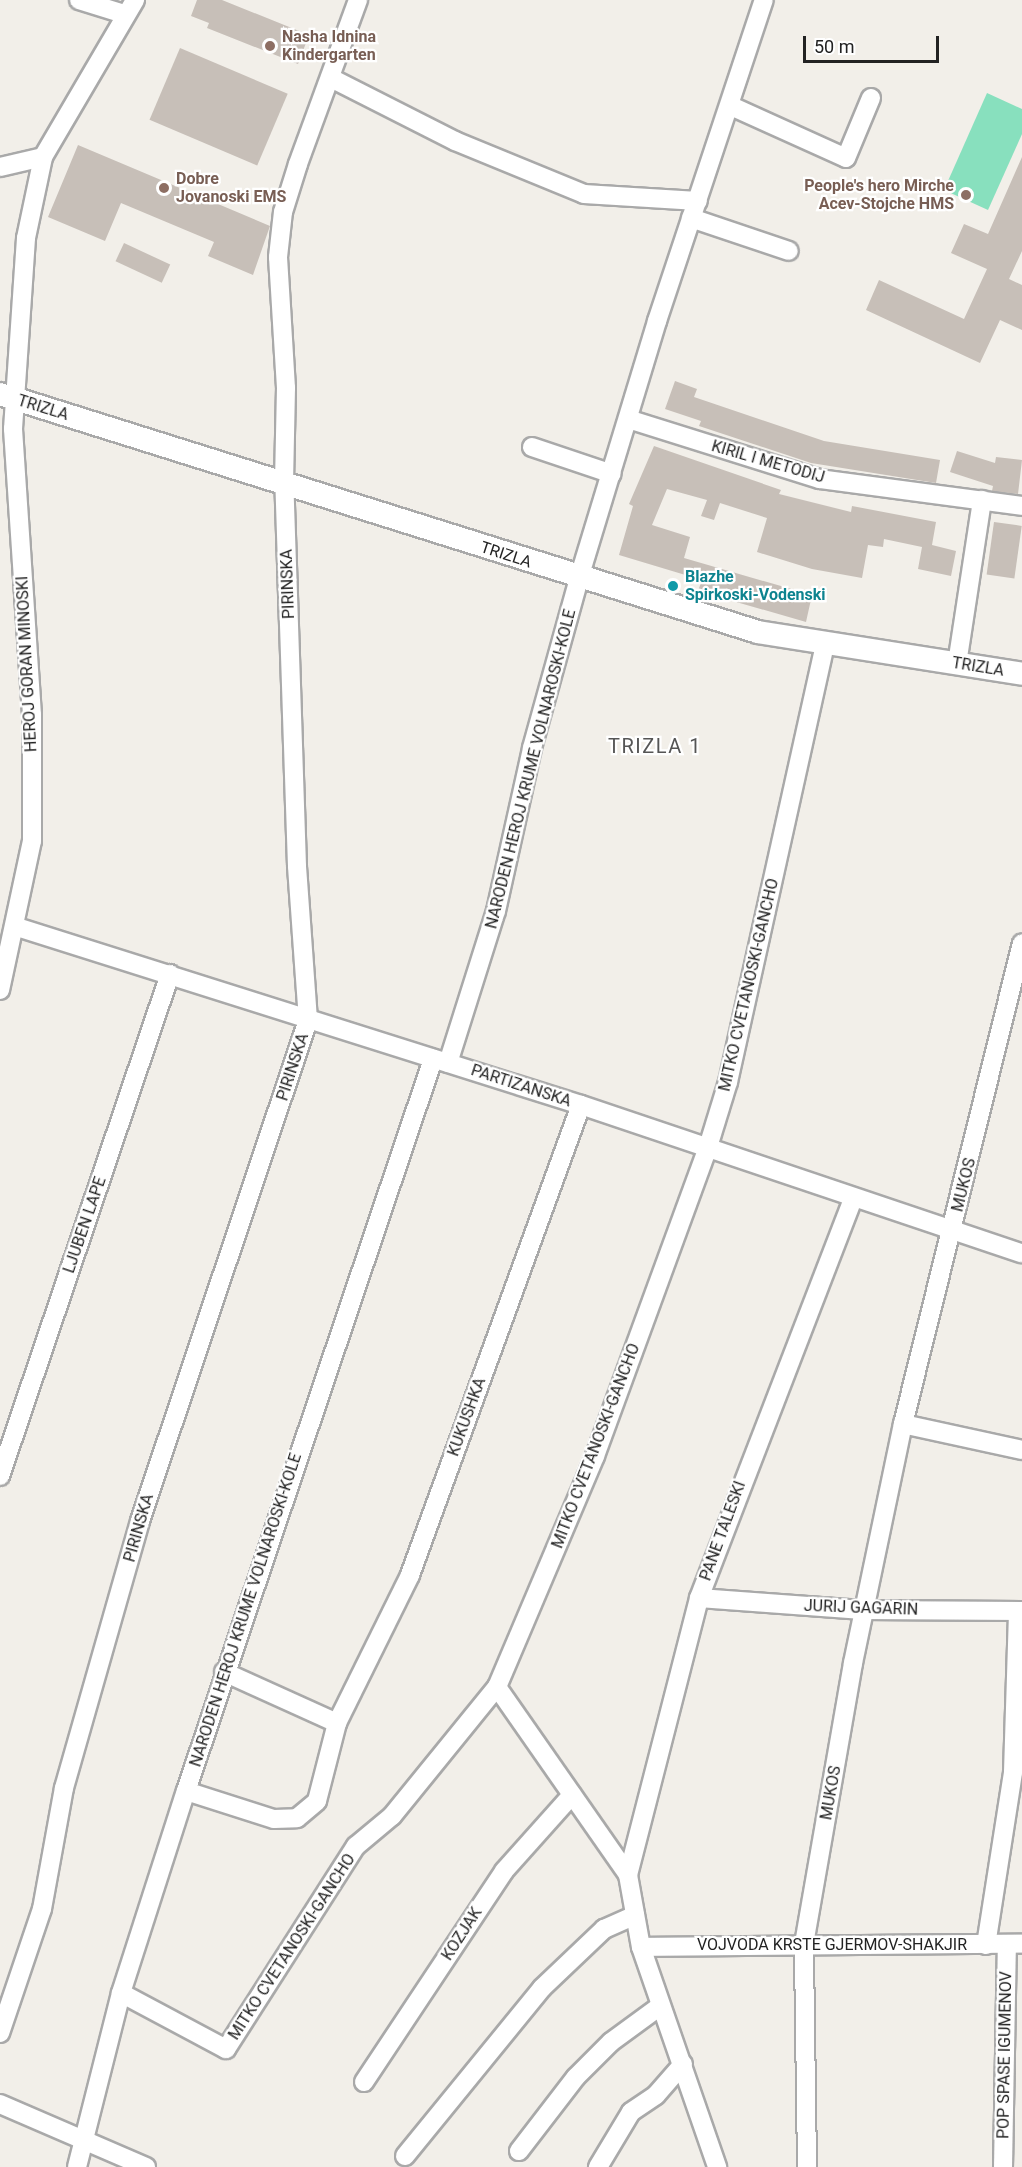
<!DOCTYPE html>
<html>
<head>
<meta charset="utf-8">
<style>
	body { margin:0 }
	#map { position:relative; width:1022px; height:2167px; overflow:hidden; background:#f2efe9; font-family:Roboto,sans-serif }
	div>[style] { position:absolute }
	.pitch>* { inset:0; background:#88e0be }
	.building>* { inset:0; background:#c7bfb8; transform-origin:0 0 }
	.roads { filter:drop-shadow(2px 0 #a9a9a9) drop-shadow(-2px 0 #a9a9a9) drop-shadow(0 2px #a9a9a9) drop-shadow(0 -2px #a9a9a9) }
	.minor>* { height:18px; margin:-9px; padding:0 9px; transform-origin:9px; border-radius:9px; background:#fff }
	.tertiary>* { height:22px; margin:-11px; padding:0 11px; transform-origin:11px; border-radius:11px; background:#fff }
	.dots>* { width:16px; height:16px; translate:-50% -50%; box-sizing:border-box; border:3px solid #fff; border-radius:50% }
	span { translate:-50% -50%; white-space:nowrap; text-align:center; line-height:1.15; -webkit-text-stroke:4.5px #fff; paint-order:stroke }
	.education-label { font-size:16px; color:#785e54; font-weight:700 }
	.left { translate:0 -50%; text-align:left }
	.right { translate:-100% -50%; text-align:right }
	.street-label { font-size:16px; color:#222 }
	.culture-label { font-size:16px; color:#0d838f; font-weight:700 }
	.quarter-label { font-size:20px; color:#555; letter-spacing:1.5px }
	.scale { position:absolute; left:803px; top:36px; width:136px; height:27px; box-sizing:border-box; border:3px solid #222; border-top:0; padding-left:8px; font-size:18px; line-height:21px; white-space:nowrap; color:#222; -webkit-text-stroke:4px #fff; paint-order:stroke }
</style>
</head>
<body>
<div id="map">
	<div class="pitch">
		<div style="clip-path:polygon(987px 93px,1022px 109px,1022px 134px,988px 210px,944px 190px)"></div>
	</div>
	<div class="building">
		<div style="clip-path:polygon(197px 0,222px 0,309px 35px,298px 64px,207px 28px,209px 23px,191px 16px)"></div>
		<div style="left:180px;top:48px;width:117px;height:78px;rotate:23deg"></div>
		<div style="clip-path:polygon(78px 145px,270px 226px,253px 275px,208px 256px,214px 242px,121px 203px,105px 241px,48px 217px)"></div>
		<div style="clip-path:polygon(1022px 157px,1022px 251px,1009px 279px,1022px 285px,1022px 330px,1000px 320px,980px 363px,866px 310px,879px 280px,964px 319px,987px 269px,951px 253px,964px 224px,988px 234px)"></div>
		<div style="left:124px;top:243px;width:51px;height:20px;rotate:25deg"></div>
		<div style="clip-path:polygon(675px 381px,697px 389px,694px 397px,824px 441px,940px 460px,936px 483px,811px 463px,699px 426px,701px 421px,665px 409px)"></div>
		<div style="clip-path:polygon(654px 446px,781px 490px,779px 494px,851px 512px,852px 506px,936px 522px,932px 545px,956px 551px,951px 576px,918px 569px,922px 547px,884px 539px,883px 547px,868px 545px,862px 578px,812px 569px,757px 552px,767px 518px,720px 503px,714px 520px,701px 516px,707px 500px,667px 489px,652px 525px,690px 537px,684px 558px,812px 595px,806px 622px,698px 591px,702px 580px,619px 555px,633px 506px,629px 504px)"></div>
		<div style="clip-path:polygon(957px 451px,995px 463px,996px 457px,1022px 460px,1018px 494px,992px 491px,993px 486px,950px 472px)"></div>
		<div style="left:994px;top:522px;width:28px;height:53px;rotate:8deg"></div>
	</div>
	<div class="roads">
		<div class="minor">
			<div style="left:79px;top:0;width:47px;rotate:17.3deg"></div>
			<div style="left:331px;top:78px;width:139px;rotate:26.9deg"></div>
			<div style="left:455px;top:141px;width:139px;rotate:22.3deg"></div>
			<div style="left:584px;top:194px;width:114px;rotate:3.5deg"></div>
			<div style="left:731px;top:106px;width:126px;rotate:24.3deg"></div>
			<div style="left:846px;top:158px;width:65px;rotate:-67.4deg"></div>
			<div style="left:0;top:167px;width:44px;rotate:-13.1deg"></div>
			<div style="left:691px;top:218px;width:103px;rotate:18.6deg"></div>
			<div style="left:628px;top:419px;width:201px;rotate:17.4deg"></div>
			<div style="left:820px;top:479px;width:204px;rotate:7.6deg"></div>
			<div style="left:532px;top:447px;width:84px;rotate:18.6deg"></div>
			<div style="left:957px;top:664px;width:166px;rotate:-81.3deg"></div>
			<div style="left:17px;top:927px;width:591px;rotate:17.52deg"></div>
			<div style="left:581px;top:1105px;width:465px;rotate:18.6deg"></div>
			<div style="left:0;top:990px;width:152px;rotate:-77.9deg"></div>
			<div style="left:32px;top:841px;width:126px;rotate:-90deg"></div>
			<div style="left:32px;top:715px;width:287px;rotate:-93.8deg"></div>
			<div style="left:13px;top:429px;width:191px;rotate:-86.1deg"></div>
			<div style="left:26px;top:238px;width:83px;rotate:-78.1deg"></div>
			<div style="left:43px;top:157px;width:182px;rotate:-59.6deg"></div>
			<div style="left:448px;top:1063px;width:159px;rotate:-72.5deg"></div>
			<div style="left:496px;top:911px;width:167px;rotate:-77.5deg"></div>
			<div style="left:532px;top:748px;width:176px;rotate:-74.5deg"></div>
			<div style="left:579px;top:578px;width:269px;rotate:-73.1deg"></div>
			<div style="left:657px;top:321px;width:338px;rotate:-71.6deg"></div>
			<div style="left:903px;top:1424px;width:122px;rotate:12.3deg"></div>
			<div style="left:0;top:1476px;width:530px;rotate:-71.29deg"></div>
			<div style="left:699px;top:1598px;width:164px;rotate:4.2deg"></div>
			<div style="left:863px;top:1610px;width:159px;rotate:0.4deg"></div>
			<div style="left:224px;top:1672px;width:124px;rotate:24.3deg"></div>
			<div style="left:497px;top:1687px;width:229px;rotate:55.1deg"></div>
			<div style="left:628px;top:1875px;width:73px;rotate:79.8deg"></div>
			<div style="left:641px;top:1947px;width:233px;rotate:70.9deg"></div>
			<div style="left:186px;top:1791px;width:92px;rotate:17.7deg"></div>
			<div style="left:274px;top:1819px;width:23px;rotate:-2deg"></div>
			<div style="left:297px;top:1818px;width:26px;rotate:-40deg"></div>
			<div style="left:317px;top:1801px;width:81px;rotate:-75.6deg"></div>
			<div style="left:337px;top:1723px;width:165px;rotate:-63.7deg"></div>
			<div style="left:410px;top:1575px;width:500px;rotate:-70.01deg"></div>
			<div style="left:628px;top:1875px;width:286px;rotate:-75.6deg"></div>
			<div style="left:699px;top:1598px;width:429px;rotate:-68.9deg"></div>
			<div style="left:986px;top:1945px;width:175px;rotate:-81.1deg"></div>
			<div style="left:1013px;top:1772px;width:161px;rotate:-88.2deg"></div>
			<div style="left:641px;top:1947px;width:381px;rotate:-0.5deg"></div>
			<div style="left:121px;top:1993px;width:119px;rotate:28.1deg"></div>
			<div style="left:226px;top:2049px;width:241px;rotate:-57.4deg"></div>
			<div style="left:356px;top:1846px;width:47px;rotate:-39.8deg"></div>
			<div style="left:392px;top:1816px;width:166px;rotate:-50.9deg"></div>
			<div style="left:497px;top:1687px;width:251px;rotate:-67deg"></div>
			<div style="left:595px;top:1456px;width:329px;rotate:-69.9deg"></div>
			<div style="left:708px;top:1147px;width:68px;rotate:-72.9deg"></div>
			<div style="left:728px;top:1082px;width:448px;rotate:-77.5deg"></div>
			<div style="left:0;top:2033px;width:131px;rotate:-71.3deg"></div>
			<div style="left:42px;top:1909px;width:123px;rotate:-79.7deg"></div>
			<div style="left:64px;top:1788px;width:278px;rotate:-74.1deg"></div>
			<div style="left:140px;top:1521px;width:528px;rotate:-71.46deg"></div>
			<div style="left:308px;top:1020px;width:154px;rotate:-94.1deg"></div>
			<div style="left:297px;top:866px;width:383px;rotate:-91.9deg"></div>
			<div style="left:284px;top:483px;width:95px;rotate:-88.8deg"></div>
			<div style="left:286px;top:388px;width:131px;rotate:-93.5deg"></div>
			<div style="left:278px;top:257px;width:45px;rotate:-83.7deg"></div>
			<div style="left:283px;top:212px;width:50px;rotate:-72.6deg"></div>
			<div style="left:298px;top:164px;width:175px;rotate:-69.9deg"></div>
			<div style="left:364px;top:2082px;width:253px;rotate:-56.4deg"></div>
			<div style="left:504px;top:1871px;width:102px;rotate:-48.2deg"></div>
			<div style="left:0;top:2104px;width:159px;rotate:23.3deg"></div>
			<div style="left:519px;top:2151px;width:93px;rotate:-52.4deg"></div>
			<div style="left:576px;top:2077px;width:49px;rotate:-45deg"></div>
			<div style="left:611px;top:2042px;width:61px;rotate:-36.3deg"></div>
			<div style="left:405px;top:2156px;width:217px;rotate:-50.8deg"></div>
			<div style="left:542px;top:1988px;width:86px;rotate:-43.6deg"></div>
			<div style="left:604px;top:1929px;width:34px;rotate:-24deg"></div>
			<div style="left:77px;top:2167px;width:179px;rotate:-75.8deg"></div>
			<div style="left:121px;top:1993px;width:212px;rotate:-72.2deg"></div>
			<div style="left:186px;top:1791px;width:773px;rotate:-71.35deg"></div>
			<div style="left:598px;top:2167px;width:64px;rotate:-59deg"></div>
			<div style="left:631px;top:2112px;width:30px;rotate:-34deg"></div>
			<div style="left:656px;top:2095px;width:41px;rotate:-48.9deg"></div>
			<div style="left:807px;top:2167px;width:223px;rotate:-90.8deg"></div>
			<div style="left:804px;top:1944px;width:285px;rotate:-80.1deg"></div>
			<div style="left:853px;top:1663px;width:244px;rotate:-78.2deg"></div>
			<div style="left:903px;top:1424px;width:495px;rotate:-76.1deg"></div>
			<div style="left:1003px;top:2167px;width:223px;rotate:-89deg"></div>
		</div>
		<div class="tertiary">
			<div style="left:0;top:394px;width:794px;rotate:17.43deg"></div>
			<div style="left:758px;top:632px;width:267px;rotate:9deg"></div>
		</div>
	</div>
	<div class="dots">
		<div style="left:270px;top:46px;background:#8d6e63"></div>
		<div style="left:164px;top:188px;background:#8d6e63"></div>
		<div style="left:966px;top:195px;background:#8d6e63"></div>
		<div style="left:673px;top:586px;background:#0f9aa8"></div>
	</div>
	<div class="education-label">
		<span class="left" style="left:282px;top:46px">Nasha Idnina<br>Kindergarten</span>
		<span class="left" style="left:176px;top:188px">Dobre<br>Jovanoski EMS</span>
		<span class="right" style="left:954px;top:195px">People's hero Mirche<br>Acev-Stojche HMS</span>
	</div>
	<div class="street-label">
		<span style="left:43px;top:408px;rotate:17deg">TRIZLA</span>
		<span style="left:768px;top:462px;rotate:16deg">KIRIL I METODIJ</span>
		<span style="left:506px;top:555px;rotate:18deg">TRIZLA</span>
		<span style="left:288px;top:584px;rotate:-92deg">PIRINSKA</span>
		<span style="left:27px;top:664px;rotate:-93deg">HEROJ GORAN MINOSKI</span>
		<span style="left:978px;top:667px;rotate:9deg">TRIZLA</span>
		<span style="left:531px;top:769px;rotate:-76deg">NARODEN HEROJ KRUME VOLNAROSKI-KOLE</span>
		<span style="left:749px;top:985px;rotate:-77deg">MITKO CVETANOSKI-GANCHO</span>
		<span style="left:293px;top:1067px;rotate:-72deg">PIRINSKA</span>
		<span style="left:521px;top:1086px;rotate:18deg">PARTIZANSKA</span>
		<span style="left:964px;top:1185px;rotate:-76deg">MUKOS</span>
		<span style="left:85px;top:1225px;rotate:-71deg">LJUBEN LAPE</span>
		<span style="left:467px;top:1417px;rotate:-70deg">KUKUSHKA</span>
		<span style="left:596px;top:1446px;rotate:-69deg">MITKO CVETANOSKI-GANCHO</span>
		<span style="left:139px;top:1528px;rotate:-74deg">PIRINSKA</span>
		<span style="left:723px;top:1531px;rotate:-70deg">PANE TALESKI</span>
		<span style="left:861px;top:1608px;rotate:2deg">JURIJ GAGARIN</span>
		<span style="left:246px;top:1610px;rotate:-72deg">NARODEN HEROJ KRUME VOLNAROSKI-KOLE</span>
		<span style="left:831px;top:1793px;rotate:-80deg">MUKOS</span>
		<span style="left:462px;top:1934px;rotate:-57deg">KOZJAK</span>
		<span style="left:832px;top:1945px">VOJVODA KRSTE GJERMOV-SHAKJIR</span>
		<span style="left:292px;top:1947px;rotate:-57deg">MITKO CVETANOSKI-GANCHO</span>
		<span style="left:1005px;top:2055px;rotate:-89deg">POP SPASE IGUMENOV</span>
	</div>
	<div class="culture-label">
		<span class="left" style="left:685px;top:586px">Blazhe<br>Spirkoski-Vodenski</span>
	</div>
	<div class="quarter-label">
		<span style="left:655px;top:746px">TRIZLA 1</span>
	</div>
	<div class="scale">50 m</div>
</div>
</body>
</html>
